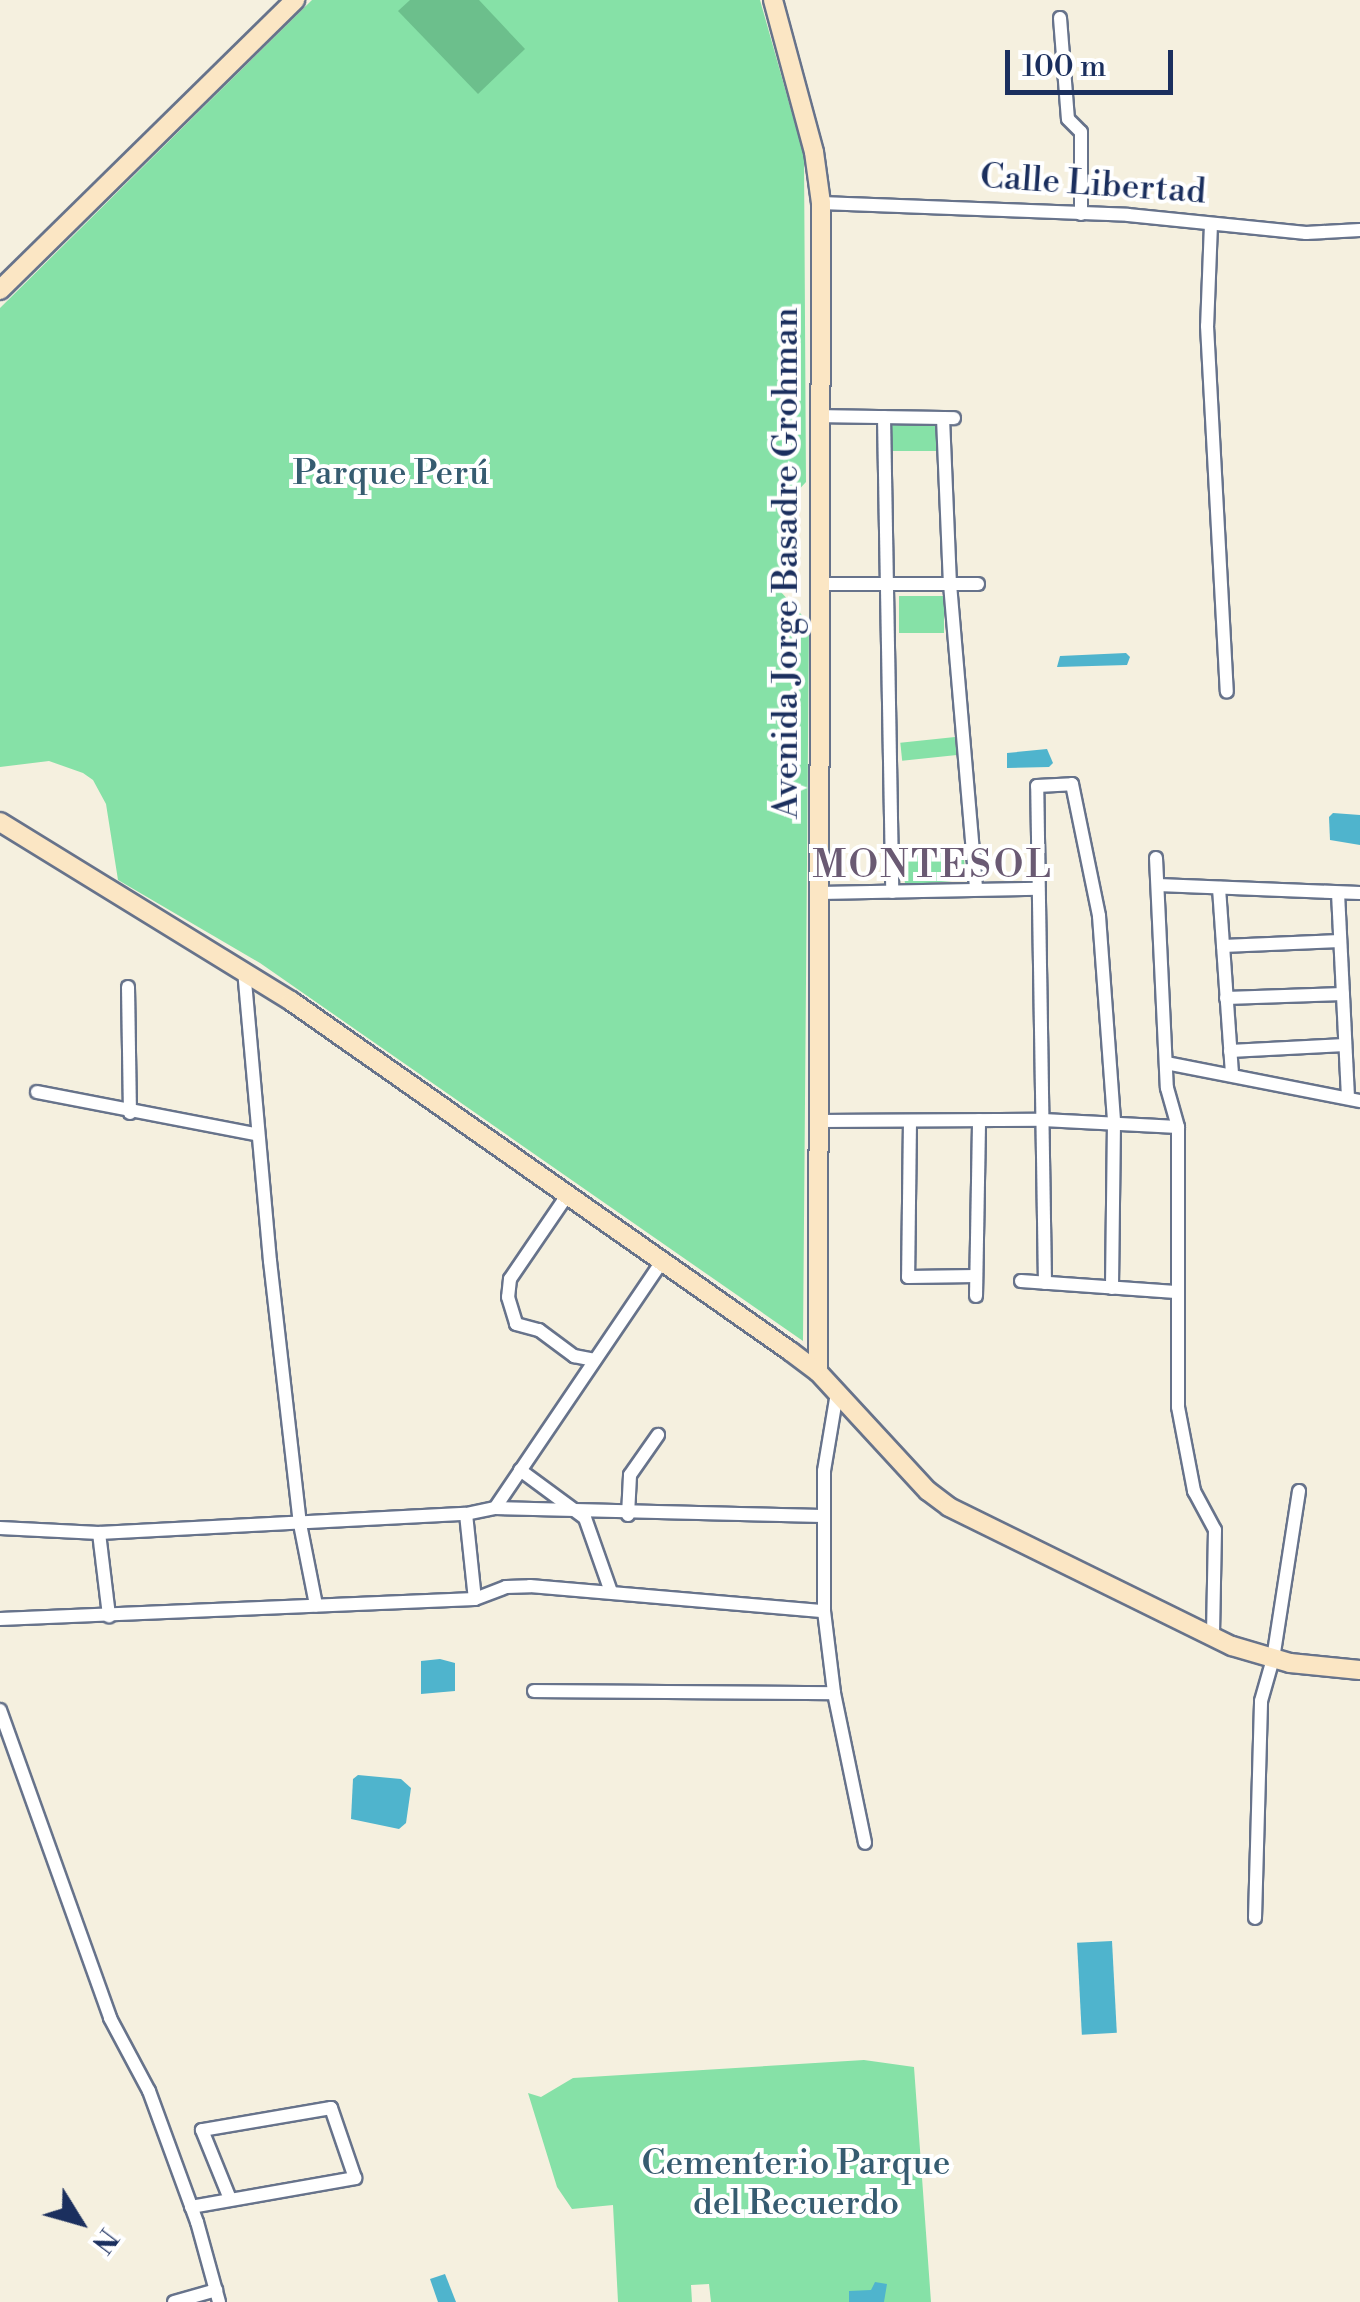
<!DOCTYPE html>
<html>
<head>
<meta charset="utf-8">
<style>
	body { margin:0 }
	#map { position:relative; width:1360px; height:2302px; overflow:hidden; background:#f5f0df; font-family:"Libre Bodoni",serif }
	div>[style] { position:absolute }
	.green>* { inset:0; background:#86e1a7; transform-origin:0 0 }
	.forest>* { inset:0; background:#6cbf8c }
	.water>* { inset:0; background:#4fb4cd; transform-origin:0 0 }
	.roads { filter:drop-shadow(2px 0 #67738b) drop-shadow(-2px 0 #67738b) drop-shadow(0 2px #67738b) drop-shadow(0 -2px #67738b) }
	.street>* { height:12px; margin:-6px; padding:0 6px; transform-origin:6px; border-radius:6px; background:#fff }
	.secondary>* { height:18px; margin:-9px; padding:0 9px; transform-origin:9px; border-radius:9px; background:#fbe6c4 }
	span { translate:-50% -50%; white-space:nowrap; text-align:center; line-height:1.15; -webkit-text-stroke:8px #fff; paint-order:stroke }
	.street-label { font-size:35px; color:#1b2f5e }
	.park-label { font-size:35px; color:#365c70 }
	.neighbourhood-label { font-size:38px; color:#6a5a73; letter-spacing:2.5px }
	.north { position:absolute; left:30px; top:2172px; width:100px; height:100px; -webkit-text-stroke:8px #fff; paint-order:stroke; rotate:127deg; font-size:28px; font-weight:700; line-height:40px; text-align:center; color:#1b2f5e }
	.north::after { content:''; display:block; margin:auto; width:35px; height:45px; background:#1b2f5e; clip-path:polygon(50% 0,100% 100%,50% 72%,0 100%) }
	.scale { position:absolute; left:1005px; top:50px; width:168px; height:45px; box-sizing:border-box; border:5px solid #1b2f5e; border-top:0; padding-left:12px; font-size:30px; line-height:35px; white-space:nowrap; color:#1b2f5e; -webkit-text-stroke:8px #fff; paint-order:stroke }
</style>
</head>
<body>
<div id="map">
	<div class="green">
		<div style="clip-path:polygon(312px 0,760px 0,804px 156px,806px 482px,781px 509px,781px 592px,809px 623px,803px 1341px,260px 963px,118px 880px,106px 804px,93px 780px,83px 773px,49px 761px,0 767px,0 308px)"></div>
		<div style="left:938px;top:424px;width:27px;height:49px;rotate:90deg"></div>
		<div style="left:899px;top:596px;width:45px;height:37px"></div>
		<div style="left:955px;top:737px;width:18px;height:55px;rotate:84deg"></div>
		<div style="left:963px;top:847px;width:33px;height:61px;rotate:85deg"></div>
		<div style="clip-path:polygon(864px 2060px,914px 2067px,931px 2302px,711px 2302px,709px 2284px,691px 2285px,692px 2302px,618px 2302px,613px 2205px,572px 2209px,557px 2187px,528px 2093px,541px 2097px,573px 2078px)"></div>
	</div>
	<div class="forest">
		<div style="clip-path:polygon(410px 0,479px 0,525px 49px,478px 94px,398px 11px)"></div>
	</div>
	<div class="water">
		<div style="clip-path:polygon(1126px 653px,1130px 657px,1127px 665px,1057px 667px,1060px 656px)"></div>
		<div style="clip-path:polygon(1047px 749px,1053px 763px,1049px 767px,1007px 768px,1007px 753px)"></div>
		<div style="clip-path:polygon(1333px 813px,1360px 815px,1360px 845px,1330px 840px,1329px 817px)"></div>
		<div style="clip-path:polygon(440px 1659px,455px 1663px,455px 1691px,421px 1694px,421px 1661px)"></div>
		<div style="clip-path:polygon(358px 1775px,401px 1779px,411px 1788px,406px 1823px,399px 1829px,351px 1819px,353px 1779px)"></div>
		<div style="left:1112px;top:1941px;width:92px;height:35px;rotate:87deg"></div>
		<div style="clip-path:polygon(445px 2274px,456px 2302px,438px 2302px,430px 2279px)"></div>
		<div style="clip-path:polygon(875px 2282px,887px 2284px,884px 2302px,849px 2302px,849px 2291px,871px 2290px)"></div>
	</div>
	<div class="roads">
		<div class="street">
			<div style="left:1060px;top:18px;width:101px;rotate:85.5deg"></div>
			<div style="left:1068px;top:119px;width:18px;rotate:45deg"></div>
			<div style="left:1081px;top:132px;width:82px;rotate:90deg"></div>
			<div style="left:821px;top:203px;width:307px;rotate:2.2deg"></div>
			<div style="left:1128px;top:215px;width:179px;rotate:5.8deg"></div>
			<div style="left:1306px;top:233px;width:54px;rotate:-3.2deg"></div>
			<div style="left:1211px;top:224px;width:102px;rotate:92.2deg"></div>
			<div style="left:1207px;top:326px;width:366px;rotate:86.9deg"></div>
			<div style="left:820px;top:416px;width:134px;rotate:0.9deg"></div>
			<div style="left:884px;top:417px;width:475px;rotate:89deg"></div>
			<div style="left:943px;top:418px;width:166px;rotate:87.6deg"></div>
			<div style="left:950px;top:584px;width:306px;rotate:85.1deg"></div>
			<div style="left:820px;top:584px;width:158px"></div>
			<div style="left:1156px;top:858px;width:230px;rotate:87.3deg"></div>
			<div style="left:1167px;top:1088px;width:41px;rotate:74.2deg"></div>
			<div style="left:1178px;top:1127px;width:280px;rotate:90deg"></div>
			<div style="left:1178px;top:1407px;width:86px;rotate:79.2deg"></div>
			<div style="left:1194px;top:1491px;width:44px;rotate:61.7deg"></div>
			<div style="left:1215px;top:1530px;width:106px;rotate:91.1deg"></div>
			<div style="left:1158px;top:885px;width:202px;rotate:2.3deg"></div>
			<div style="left:1219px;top:888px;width:187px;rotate:86deg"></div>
			<div style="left:820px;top:893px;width:218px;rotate:-1.1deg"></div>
			<div style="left:1338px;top:893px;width:205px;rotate:87.2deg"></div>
			<div style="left:1223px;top:946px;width:117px;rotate:-2.4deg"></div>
			<div style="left:244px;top:970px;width:292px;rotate:84.9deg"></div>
			<div style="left:270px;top:1261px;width:265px;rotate:83.5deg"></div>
			<div style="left:300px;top:1524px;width:83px;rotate:78.8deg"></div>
			<div style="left:128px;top:987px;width:126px;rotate:89.1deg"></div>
			<div style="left:1226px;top:998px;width:117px;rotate:-2deg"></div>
			<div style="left:1230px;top:1051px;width:115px;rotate:-3deg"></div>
			<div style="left:1166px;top:1063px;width:198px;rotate:11.1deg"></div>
			<div style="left:37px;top:1092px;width:223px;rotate:10.9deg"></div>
			<div style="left:819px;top:1121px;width:224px;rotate:-0.3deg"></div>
			<div style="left:1043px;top:1120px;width:135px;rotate:3deg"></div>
			<div style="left:910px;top:1121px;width:156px;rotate:90.7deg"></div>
			<div style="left:908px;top:1277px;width:68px;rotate:-0.8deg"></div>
			<div style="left:568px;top:1194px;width:103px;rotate:124.3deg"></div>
			<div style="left:510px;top:1279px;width:18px;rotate:96deg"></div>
			<div style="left:508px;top:1297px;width:28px;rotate:73deg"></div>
			<div style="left:516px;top:1324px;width:24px;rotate:15deg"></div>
			<div style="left:539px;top:1330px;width:44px;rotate:36.6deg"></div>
			<div style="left:574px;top:1356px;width:21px;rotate:11deg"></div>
			<div style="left:1021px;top:1281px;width:155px;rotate:4.1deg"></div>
			<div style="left:1045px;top:1283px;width:497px;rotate:-90.9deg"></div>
			<div style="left:1037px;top:786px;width:35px;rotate:-3deg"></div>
			<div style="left:1072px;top:784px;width:135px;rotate:78.4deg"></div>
			<div style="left:1099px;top:916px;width:207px;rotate:85.8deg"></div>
			<div style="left:1114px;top:1122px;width:166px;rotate:90.7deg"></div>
			<div style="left:976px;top:1296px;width:176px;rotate:-89deg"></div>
			<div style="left:837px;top:1393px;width:79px;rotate:99.5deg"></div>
			<div style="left:824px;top:1471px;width:140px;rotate:90deg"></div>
			<div style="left:824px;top:1611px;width:83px;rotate:83deg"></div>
			<div style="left:834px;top:1693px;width:153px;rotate:78.3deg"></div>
			<div style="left:520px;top:1470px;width:81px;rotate:36.4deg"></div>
			<div style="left:585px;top:1518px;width:78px;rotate:70.6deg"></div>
			<div style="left:495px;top:1508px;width:300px;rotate:-55.9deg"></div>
			<div style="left:466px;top:1514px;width:85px;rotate:84deg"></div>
			<div style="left:628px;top:1515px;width:40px;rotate:-87.1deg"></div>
			<div style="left:630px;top:1475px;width:49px;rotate:-55deg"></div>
			<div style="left:0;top:1528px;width:99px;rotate:2.9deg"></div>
			<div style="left:99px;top:1533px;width:367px;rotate:-3deg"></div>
			<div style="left:466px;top:1514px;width:30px;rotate:-12deg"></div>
			<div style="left:495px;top:1508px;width:327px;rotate:1.4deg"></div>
			<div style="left:99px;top:1533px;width:84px;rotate:83.1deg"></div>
			<div style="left:0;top:1619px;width:475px;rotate:-2.4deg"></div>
			<div style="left:475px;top:1599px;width:33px;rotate:-21deg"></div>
			<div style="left:506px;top:1587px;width:24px;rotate:-2deg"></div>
			<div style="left:530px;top:1586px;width:295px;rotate:4.9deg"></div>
			<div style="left:534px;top:1691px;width:300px;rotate:0.4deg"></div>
			<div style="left:0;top:1710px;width:327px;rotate:70.3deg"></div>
			<div style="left:110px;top:2018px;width:83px;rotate:61.9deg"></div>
			<div style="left:149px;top:2091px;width:140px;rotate:69.9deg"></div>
			<div style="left:197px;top:2222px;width:83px;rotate:74.6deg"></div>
			<div style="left:1255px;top:1918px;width:217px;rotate:-88.4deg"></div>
			<div style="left:1261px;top:1701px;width:44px;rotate:-74.1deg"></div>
			<div style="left:1273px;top:1659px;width:170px;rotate:-81.2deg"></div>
			<div style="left:191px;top:2207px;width:167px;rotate:-10deg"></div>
			<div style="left:355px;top:2178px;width:74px;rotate:-108.9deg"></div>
			<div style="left:331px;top:2108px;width:131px;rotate:170.3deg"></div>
			<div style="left:202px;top:2130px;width:74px;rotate:67.9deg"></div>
			<div style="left:174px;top:2302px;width:44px;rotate:-15.9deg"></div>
		</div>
		<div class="secondary">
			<div style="left:773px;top:0;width:157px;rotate:74.9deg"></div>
			<div style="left:814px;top:152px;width:51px;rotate:82.2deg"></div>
			<div style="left:821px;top:203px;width:1169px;rotate:90.15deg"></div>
			<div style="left:0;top:290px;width:414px;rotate:-44.5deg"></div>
			<div style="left:0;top:822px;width:342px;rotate:31.6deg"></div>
			<div style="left:291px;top:1001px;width:610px;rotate:35.05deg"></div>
			<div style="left:790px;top:1351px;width:35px;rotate:37deg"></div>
			<div style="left:818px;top:1372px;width:162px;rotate:47.3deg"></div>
			<div style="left:928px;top:1491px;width:26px;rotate:37deg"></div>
			<div style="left:949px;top:1507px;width:315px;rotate:26.2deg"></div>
			<div style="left:1232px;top:1646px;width:60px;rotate:16.3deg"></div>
			<div style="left:1290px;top:1663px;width:70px;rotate:5.7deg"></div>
		</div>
	</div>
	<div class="street-label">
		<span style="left:1093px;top:185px;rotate:4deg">Calle Libertad</span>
		<span style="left:787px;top:563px;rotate:-90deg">Avenida Jorge Basadre Grohman</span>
	</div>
	<div class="park-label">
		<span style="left:391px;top:474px">Parque Perú</span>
		<span style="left:796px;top:2184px">Cementerio Parque<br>del Recuerdo</span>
	</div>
	<div class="neighbourhood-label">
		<span style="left:933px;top:866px">MONTESOL</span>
	</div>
	<div class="north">N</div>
	<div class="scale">100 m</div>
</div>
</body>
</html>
